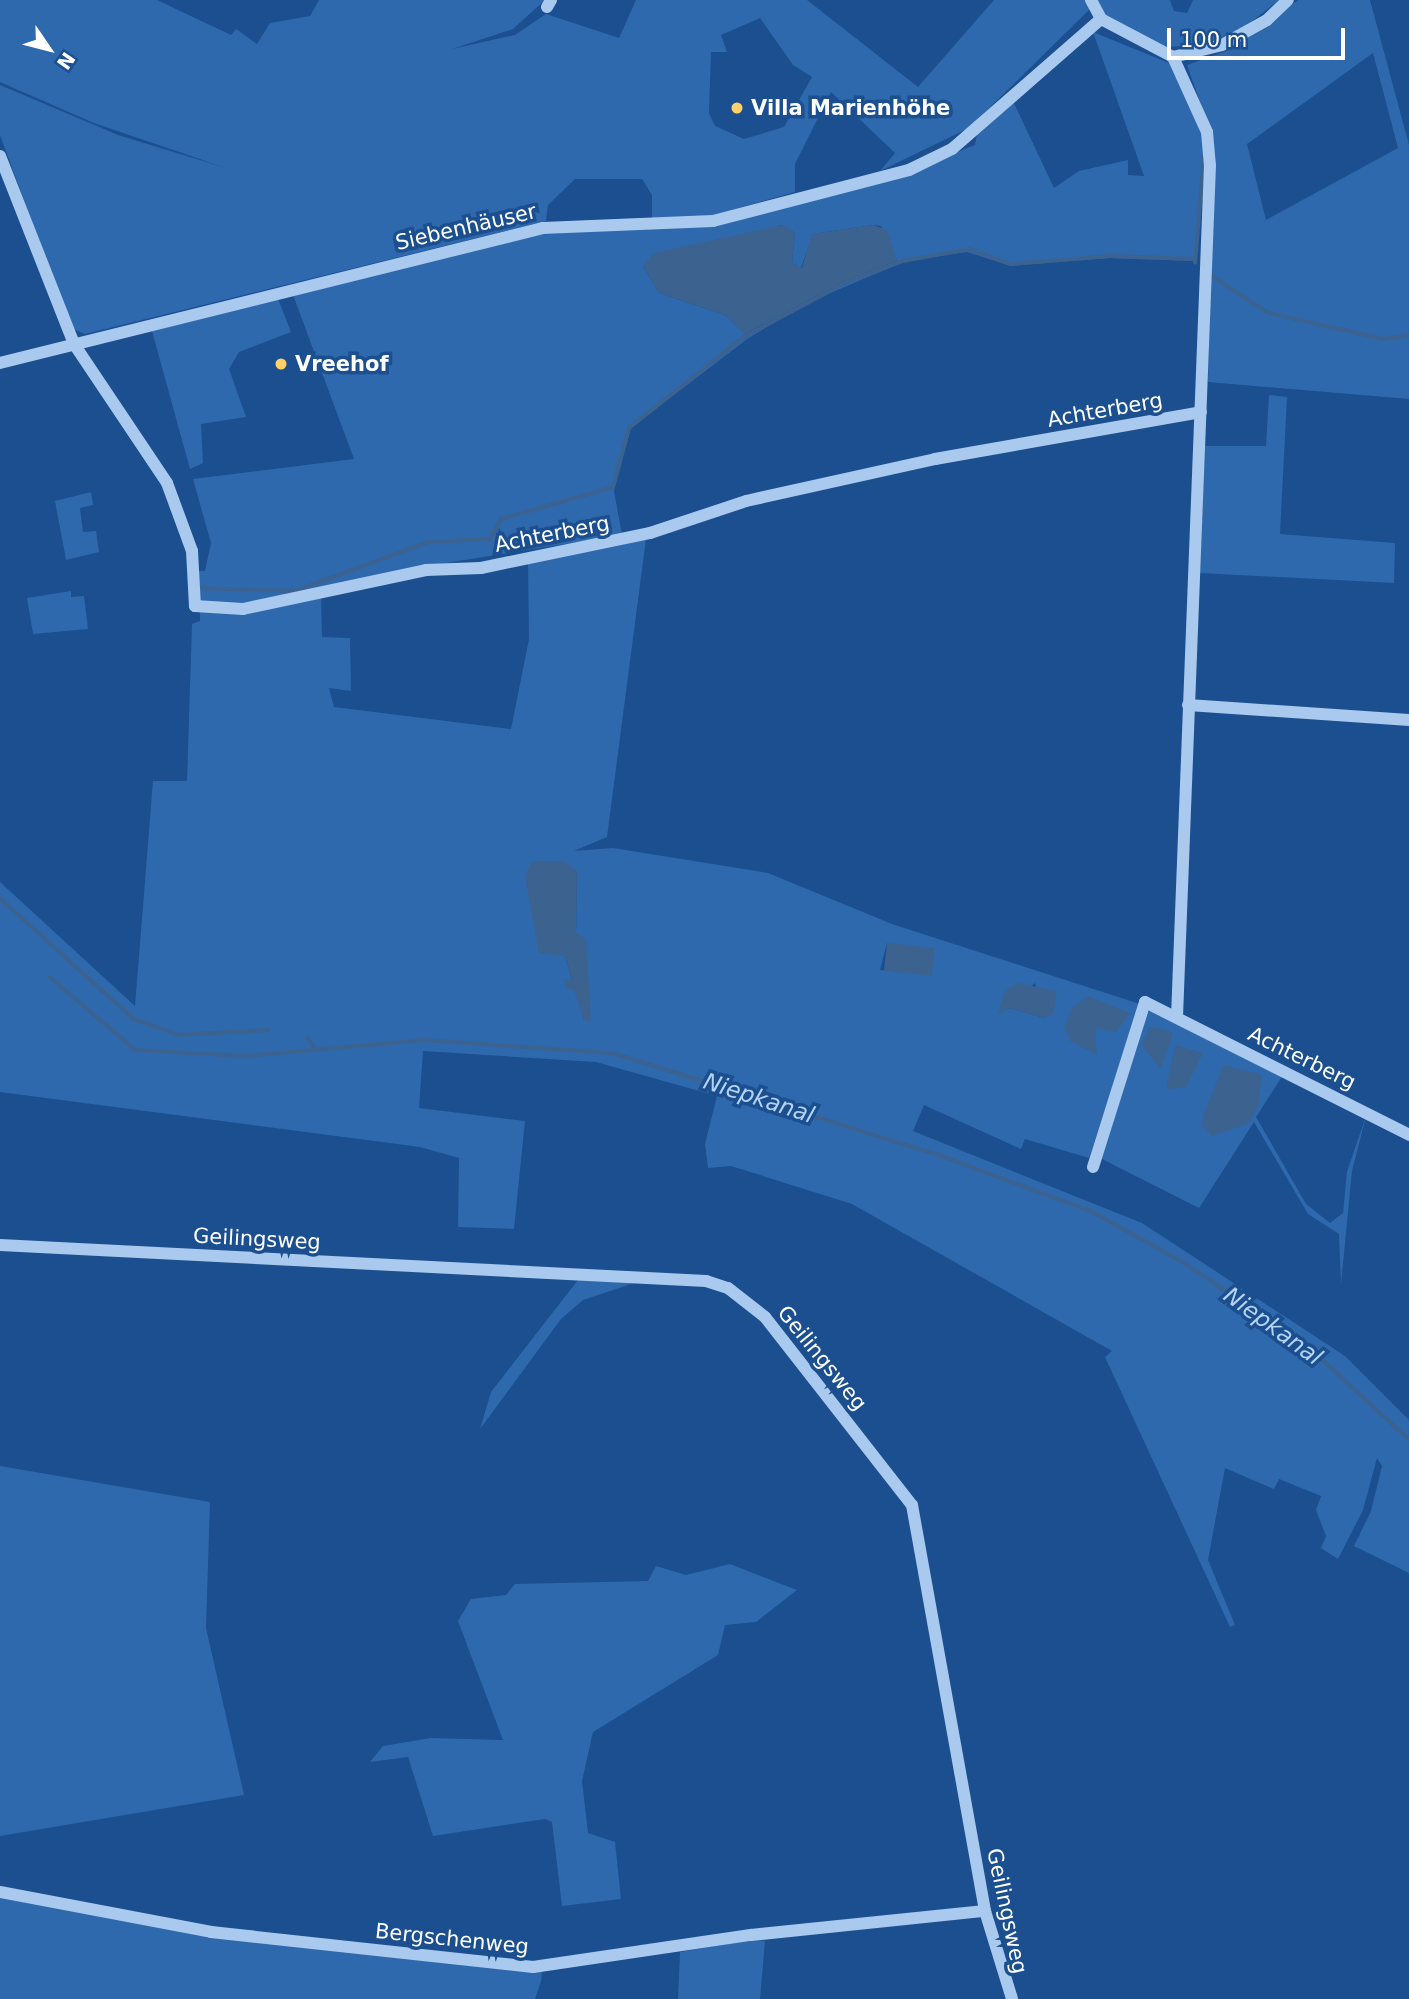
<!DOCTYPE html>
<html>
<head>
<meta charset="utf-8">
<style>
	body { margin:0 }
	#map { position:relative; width:1409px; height:1999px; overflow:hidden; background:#1b4f8f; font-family:"DejaVu Sans",sans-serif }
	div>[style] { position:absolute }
	.green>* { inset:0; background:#2e69ad }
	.water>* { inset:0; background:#3c6290; transform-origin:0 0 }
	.stream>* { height:3.5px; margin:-1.75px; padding:0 1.75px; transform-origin:1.75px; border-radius:1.75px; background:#3c6290 }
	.minor>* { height:12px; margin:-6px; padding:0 6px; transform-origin:6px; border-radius:6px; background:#a9c9ee }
	.dots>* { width:19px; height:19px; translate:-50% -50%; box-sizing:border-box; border:4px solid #1b4f8f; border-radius:50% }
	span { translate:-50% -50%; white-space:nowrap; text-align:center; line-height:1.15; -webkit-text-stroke:7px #1b4f8f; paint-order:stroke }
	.poi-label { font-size:21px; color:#fff; font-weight:700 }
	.left { translate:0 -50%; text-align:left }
	.street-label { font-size:21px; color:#fff }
	.water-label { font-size:23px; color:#b5d3f5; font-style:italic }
	.north { position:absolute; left:14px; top:14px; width:70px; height:70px; -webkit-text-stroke:5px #1b4f8f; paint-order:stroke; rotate:125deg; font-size:19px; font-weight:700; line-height:28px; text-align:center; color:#fff }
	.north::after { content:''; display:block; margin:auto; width:24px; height:32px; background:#fff; clip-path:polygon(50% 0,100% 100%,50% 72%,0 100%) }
	.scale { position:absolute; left:1167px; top:28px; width:178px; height:32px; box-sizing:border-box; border:4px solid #fff; border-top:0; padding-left:9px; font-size:21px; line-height:24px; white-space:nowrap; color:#fff; -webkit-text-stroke:5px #1b4f8f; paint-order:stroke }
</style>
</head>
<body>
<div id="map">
	<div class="green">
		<div style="clip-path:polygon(evenodd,0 0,157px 0,231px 35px,236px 29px,257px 44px,270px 23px,310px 16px,319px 0,545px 0,513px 29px,452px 49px,515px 35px,546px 14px,619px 38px,636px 0,807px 0,918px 87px,994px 0,1086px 0,1091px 8px,969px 128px,880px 171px,895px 153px,831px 92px,795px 164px,795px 192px,714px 215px,652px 222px,652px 195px,642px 179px,575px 179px,548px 205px,546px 221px,85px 334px,71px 328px,0 135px,0 85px,118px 135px,226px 168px,94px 123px,0 82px,0 0,760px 18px,793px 65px,812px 77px,784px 127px,744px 139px,715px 126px,709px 113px,711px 52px,727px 52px,721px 35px,760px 18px)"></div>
		<div style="clip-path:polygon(1096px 0,1170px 0,1174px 11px,1187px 13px,1193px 0,1279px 0,1246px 26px,1205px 45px,1165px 47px,1106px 15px)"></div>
		<div style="clip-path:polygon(evenodd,1298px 0,1370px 0,1409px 145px,1409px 399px,1208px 382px,1214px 142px,1187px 65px,1232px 49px,1298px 0,1373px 53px,1398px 148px,1266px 220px,1247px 144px,1373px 53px)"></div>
		<div style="clip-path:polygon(evenodd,1093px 32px,1169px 63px,1200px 120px,1205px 151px,1196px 261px,1110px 258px,1011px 266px,967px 252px,906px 261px,809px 302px,747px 339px,631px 428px,614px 491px,622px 535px,427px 566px,234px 607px,198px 602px,198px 571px,205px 571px,211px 543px,193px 479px,354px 459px,293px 295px,530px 235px,716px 225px,890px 179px,975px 145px,978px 128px,1012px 99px,1054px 188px,1079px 171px,1128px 160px,1128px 175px,1144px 176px,1093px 32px,782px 225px,795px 233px,792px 263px,801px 268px,813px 234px,873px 225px,881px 226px,897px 261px,844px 281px,746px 334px,725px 315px,659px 293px,643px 266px,782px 225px)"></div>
		<div style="clip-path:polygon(278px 299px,291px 332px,239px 352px,229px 369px,246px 417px,201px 424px,203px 463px,190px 469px,152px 331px)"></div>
		<div style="clip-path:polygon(1269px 395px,1287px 397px,1280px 534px,1395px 543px,1394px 583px,1200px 573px,1205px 446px,1266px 446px)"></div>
		<div style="clip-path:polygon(91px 492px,93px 505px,80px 508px,83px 532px,96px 531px,99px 552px,66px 560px,55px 501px)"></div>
		<div style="clip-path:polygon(evenodd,646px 539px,607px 837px,574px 851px,613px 848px,768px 873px,892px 924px,1140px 1004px,1089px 1158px,1025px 1139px,1021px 1149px,924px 1105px,913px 1131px,1142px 1223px,1345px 1356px,1409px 1420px,1409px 1573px,1354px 1546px,1371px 1511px,1382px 1466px,1377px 1458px,1363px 1510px,1338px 1559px,1321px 1548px,1326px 1536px,1316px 1510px,1321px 1496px,1279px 1479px,1274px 1489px,1225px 1468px,1208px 1560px,1235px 1625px,1230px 1627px,1105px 1357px,1112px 1351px,852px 1204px,731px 1166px,708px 1168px,705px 1144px,717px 1096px,596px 1062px,423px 1051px,419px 1108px,525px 1121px,514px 1229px,458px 1227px,459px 1158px,420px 1147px,0 1092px,0 882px,135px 1006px,153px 781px,187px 781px,192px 624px,200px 621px,200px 611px,252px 611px,321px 596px,322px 637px,350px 638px,351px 691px,329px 688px,334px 707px,511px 729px,529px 639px,528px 563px,646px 539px,577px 871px,576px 934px,584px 1020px,565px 956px,538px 937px,577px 871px,646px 539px,887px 943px,932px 975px,880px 970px,887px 943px,646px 539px,1035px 983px,1045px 1018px,1010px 1008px,999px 1013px,1035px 983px)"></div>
		<div style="clip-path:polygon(71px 591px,71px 597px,84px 596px,88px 629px,33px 634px,27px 598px)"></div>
		<div style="clip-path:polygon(1153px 1010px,1283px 1075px,1256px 1117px,1306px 1204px,1330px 1223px,1343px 1213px,1347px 1172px,1366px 1116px,1352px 1171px,1341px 1284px,1339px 1234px,1308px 1214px,1254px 1122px,1199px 1208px,1100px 1158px,1145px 1013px)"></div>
		<div style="clip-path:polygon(578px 1280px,634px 1283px,583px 1300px,561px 1319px,480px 1429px,491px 1392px)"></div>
		<div style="clip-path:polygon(0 1466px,210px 1502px,206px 1628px,244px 1795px,0 1836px)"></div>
		<div style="clip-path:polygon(730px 1564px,797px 1590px,756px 1622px,725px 1625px,718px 1655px,593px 1732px,582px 1781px,588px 1833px,615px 1842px,621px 1899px,562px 1906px,552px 1822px,545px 1819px,433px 1836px,408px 1757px,370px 1762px,383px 1746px,431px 1738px,503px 1740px,458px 1621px,471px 1599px,506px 1595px,515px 1584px,648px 1581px,656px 1566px,686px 1575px)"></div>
		<div style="clip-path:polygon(0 1897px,210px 1937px,542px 1971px,541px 1981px,535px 1999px,0 1999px)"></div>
		<div style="clip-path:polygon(751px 1940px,765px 1941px,760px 1999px,678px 1999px,680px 1952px)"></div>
	</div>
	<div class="water">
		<div style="clip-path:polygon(783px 225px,795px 233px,792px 263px,802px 268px,812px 234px,873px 225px,887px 230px,897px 261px,844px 281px,745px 334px,725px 315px,659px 293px,643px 266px,654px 253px)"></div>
		<div style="clip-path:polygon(532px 861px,563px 861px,577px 871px,576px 933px,586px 939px,591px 1021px,584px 1020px,574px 990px,566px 989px,564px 979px,572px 979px,565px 956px,539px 953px,525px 876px)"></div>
		<div style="left:887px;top:943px;width:48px;height:28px;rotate:6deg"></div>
		<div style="clip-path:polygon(1018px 983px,1057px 991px,1053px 1014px,1045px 1018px,1010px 1008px,998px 1014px,1005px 990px)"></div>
		<div style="clip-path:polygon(1088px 996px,1130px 1013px,1116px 1032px,1095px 1028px,1097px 1055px,1070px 1041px,1064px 1027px,1072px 1008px)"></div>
		<div style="clip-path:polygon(1157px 1027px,1173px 1033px,1161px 1069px,1142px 1046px,1149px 1028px)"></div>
		<div style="clip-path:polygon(1175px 1045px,1203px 1053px,1186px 1087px,1166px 1089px)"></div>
		<div style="clip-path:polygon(1224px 1065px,1262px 1075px,1258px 1107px,1249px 1123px,1212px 1136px,1202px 1126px,1204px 1113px)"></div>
	</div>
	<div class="stream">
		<div style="left:1195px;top:263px;width:106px;rotate:-85.1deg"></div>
		<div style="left:1212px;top:276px;width:68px;rotate:33deg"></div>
		<div style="left:1269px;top:313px;width:117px;rotate:12.8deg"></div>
		<div style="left:1383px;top:339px;width:26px;rotate:-7deg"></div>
		<div style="left:197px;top:588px;width:98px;rotate:1.8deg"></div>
		<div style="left:295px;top:591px;width:143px;rotate:-20.1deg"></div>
		<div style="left:429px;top:542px;width:61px;rotate:-2.8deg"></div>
		<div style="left:490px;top:539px;width:23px;rotate:-61deg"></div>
		<div style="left:501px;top:519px;width:116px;rotate:-15.9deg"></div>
		<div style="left:613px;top:487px;width:61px;rotate:-74.8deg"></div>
		<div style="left:629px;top:428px;width:147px;rotate:-38.4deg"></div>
		<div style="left:744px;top:337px;width:115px;rotate:-28.1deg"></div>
		<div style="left:845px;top:283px;width:62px;rotate:-20.8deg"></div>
		<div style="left:903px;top:261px;width:67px;rotate:-10.3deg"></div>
		<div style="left:969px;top:249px;width:45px;rotate:19.7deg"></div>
		<div style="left:1011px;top:264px;width:99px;rotate:-4.6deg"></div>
		<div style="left:1110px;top:256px;width:81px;rotate:2.1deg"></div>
		<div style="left:0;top:898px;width:181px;rotate:42.1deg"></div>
		<div style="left:134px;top:1019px;width:48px;rotate:19.6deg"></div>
		<div style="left:179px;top:1035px;width:89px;rotate:-3.2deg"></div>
		<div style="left:50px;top:977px;width:113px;rotate:40.3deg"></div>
		<div style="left:136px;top:1050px;width:110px;rotate:3.1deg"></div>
		<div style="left:246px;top:1056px;width:180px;rotate:-5.1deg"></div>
		<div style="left:425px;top:1040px;width:188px;rotate:4deg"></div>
		<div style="left:613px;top:1053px;width:347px;rotate:17.4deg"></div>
		<div style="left:944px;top:1157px;width:157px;rotate:20.2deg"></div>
		<div style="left:1091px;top:1211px;width:103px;rotate:29.1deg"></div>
		<div style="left:1181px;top:1261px;width:145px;rotate:33.5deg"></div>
		<div style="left:1302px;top:1341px;width:145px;rotate:42.5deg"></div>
		<div style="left:308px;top:1038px;width:12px;rotate:55deg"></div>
	</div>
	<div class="minor">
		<div style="left:1091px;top:0;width:21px;rotate:62deg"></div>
		<div style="left:547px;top:7px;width:8px;rotate:-60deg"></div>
		<div style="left:1101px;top:19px;width:81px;rotate:27.8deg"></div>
		<div style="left:1173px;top:57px;width:82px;rotate:65.6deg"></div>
		<div style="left:1207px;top:132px;width:33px;rotate:85deg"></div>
		<div style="left:1210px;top:165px;width:853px;rotate:92.22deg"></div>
		<div style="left:1173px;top:57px;width:50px;rotate:-13.8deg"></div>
		<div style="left:1222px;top:45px;width:51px;rotate:-29.1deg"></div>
		<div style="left:1267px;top:20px;width:29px;rotate:-44deg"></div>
		<div style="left:0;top:156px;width:202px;rotate:68.5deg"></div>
		<div style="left:74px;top:344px;width:167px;rotate:56.2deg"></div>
		<div style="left:167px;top:483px;width:72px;rotate:69.8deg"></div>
		<div style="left:192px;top:551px;width:55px;rotate:86.9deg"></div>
		<div style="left:195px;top:606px;width:48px;rotate:3.6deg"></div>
		<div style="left:243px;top:609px;width:187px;rotate:-12deg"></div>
		<div style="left:426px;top:570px;width:55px;rotate:-2.1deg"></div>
		<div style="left:481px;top:568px;width:173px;rotate:-11.7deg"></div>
		<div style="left:650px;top:533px;width:101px;rotate:-18.4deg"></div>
		<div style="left:746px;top:501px;width:194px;rotate:-12.5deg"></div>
		<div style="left:935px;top:459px;width:270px;rotate:-10deg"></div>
		<div style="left:0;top:363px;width:560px;rotate:-13.96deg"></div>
		<div style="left:543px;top:228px;width:170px;rotate:-2.4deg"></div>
		<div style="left:713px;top:221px;width:203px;rotate:-14.6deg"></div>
		<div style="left:909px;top:170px;width:48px;rotate:-26deg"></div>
		<div style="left:952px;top:149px;width:198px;rotate:-41.1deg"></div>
		<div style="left:1188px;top:705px;width:222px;rotate:3.9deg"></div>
		<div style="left:1093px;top:1167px;width:173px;rotate:-72.5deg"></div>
		<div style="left:1145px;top:1002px;width:296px;rotate:26.7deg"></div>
		<div style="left:0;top:1245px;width:707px;rotate:2.92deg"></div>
		<div style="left:706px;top:1281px;width:23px;rotate:18deg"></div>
		<div style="left:728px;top:1288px;width:47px;rotate:38.1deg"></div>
		<div style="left:765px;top:1317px;width:239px;rotate:52deg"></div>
		<div style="left:912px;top:1505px;width:413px;rotate:79.8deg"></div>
		<div style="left:985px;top:1911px;width:92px;rotate:72.9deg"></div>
		<div style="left:0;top:1892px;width:215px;rotate:10.7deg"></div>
		<div style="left:211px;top:1932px;width:324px;rotate:6.2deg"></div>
		<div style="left:533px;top:1967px;width:220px;rotate:-8.4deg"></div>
		<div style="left:751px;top:1935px;width:235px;rotate:-5.9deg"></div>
	</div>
	<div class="dots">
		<div style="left:737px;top:108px;background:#ffd166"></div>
		<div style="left:281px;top:364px;background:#ffd166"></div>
	</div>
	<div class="poi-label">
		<span class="left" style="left:751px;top:108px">Villa Marienhöhe</span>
		<span class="left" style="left:295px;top:364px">Vreehof</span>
	</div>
	<div class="street-label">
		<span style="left:466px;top:227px;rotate:-13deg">Siebenhäuser</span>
		<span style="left:1105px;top:410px;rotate:-10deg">Achterberg</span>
		<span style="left:552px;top:534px;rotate:-11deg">Achterberg</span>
		<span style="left:1302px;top:1058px;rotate:26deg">Achterberg</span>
		<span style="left:257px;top:1239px;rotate:3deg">Geilingsweg</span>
		<span style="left:822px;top:1358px;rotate:51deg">Geilingsweg</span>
		<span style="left:1007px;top:1911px;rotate:78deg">Geilingsweg</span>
		<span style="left:452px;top:1939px;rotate:6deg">Bergschenweg</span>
	</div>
	<div class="water-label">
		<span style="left:759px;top:1098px;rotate:18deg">Niepkanal</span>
		<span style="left:1273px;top:1326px;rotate:36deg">Niepkanal</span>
	</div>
	<div class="north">N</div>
	<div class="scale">100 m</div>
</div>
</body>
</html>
